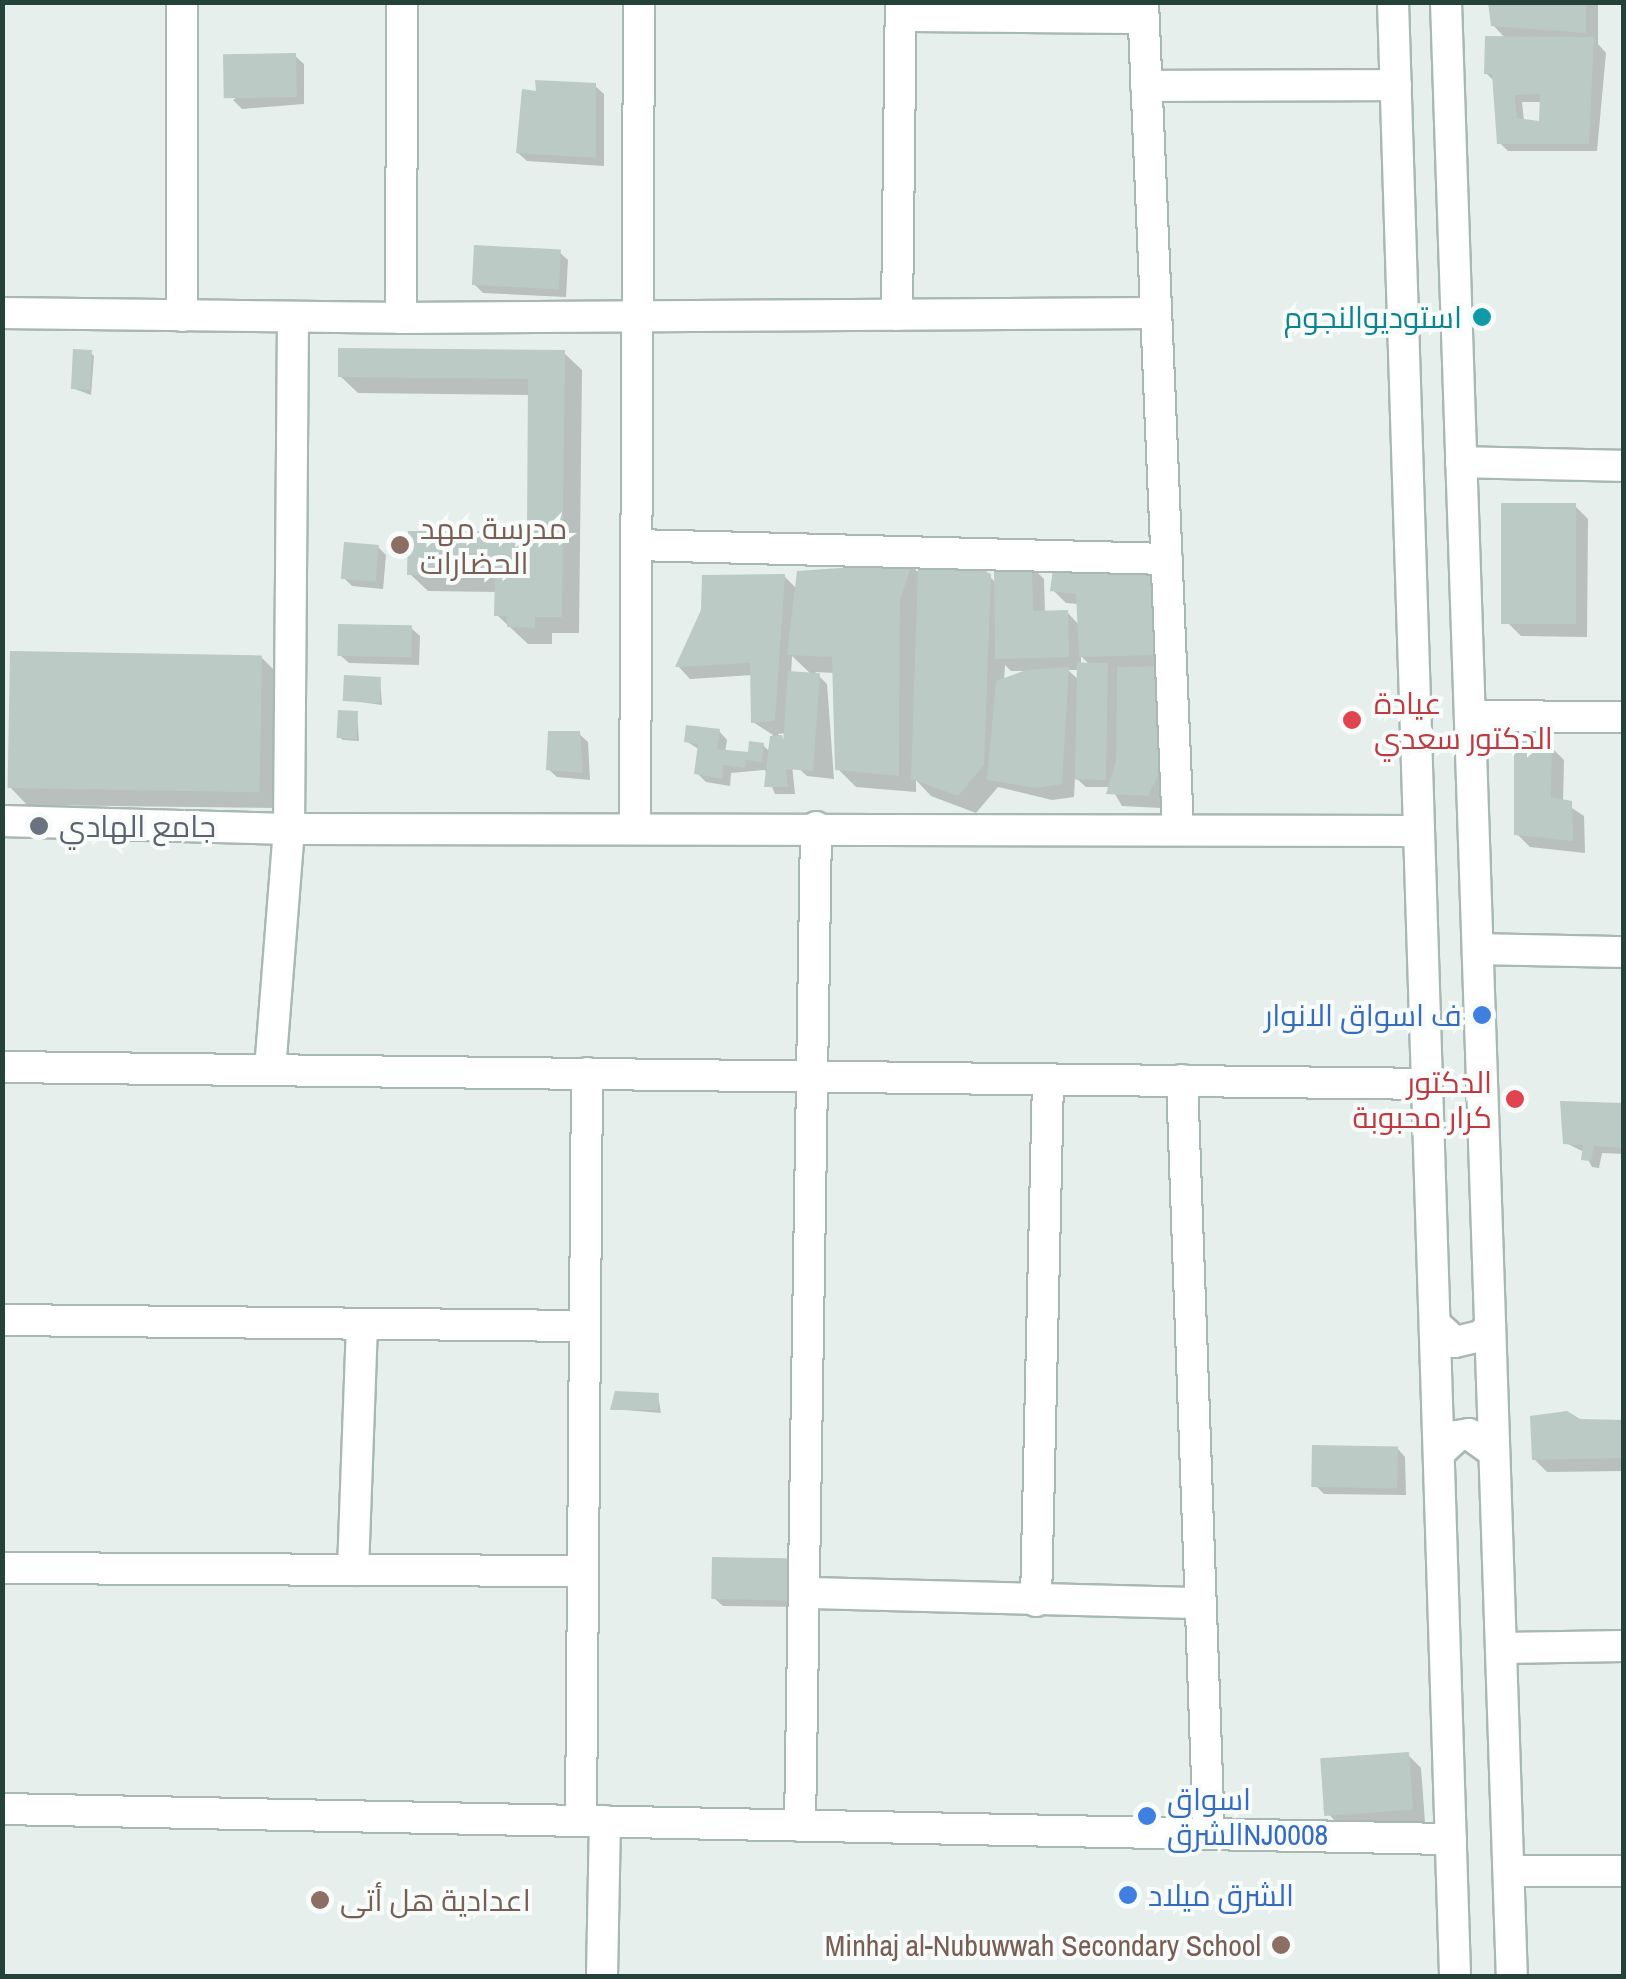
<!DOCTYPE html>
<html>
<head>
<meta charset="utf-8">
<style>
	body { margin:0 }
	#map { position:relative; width:1626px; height:1979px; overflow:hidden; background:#e6efeb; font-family:"Archivo Narrow",Cairo,sans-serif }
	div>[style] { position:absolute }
	.shadow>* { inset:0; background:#0003 }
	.building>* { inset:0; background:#bbcac4; transform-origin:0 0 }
	.roads { filter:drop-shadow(2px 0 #a8b8b2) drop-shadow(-2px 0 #a8b8b2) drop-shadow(0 2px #a8b8b2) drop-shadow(0 -2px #a8b8b2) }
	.minor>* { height:30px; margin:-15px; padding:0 15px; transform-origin:15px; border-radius:15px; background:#fff }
	.dots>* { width:28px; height:28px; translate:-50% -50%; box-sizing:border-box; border:5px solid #f7fbf9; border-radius:50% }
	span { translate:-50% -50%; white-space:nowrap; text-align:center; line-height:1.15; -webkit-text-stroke:8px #f7fbf9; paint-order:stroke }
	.culture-label { font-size:30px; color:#0d838f }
	.right { translate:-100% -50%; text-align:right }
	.education-label { font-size:30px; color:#785e54 }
	.left { translate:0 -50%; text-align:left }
	.health-label { font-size:30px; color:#be3a42 }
	.worship-label { font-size:30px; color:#5b616d }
	.shop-label { font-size:30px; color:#366cbe }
	.frame { position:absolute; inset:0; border:5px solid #24423a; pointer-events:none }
</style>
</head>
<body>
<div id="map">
	<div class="shadow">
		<div style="clip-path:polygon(evenodd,1491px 2px,1598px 2px,1598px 44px,1606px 53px,1597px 151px,1508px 151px,1499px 142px,1495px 82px,1486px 73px,1506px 39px,1493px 25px,1491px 2px,1522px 102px,1542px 102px,1541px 124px,1524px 121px,1522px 102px)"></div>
		<div style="clip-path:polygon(295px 56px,304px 64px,304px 104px,242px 109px,233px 100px)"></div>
		<div style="clip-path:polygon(595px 86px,604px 94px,604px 166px,527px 161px,518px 153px)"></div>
		<div style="clip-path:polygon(559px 252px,568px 260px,566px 297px,483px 293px,474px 284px)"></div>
		<div style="clip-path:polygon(91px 353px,94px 356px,91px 395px,72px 388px)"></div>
		<div style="clip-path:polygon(564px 353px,582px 370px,579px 633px,552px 633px,552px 644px,528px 644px,497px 615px,497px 592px,428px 591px,410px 574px,529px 535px,531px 395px,358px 393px,340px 376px)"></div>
		<div style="clip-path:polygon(1575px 506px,1588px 519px,1587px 637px,1521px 636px,1508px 623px)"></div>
		<div style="clip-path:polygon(378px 547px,386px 555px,383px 589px,352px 586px,344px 578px)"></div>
		<div style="clip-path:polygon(evenodd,911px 565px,918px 572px,989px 576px,996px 583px,1031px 566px,1044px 579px,1045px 613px,1067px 612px,1080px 626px,1079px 604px,1066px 603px,1053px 590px,1156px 570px,1178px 773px,1161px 808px,1122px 806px,1111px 787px,1086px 787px,1075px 777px,1074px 797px,1052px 800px,998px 787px,976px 813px,931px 796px,916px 780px,916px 792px,856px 787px,838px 769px,835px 673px,815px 672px,827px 684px,834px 779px,807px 776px,798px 768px,789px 697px,787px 733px,778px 734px,790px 746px,795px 794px,775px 794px,765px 770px,731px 773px,730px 786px,706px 782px,697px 773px,700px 750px,686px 741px,719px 731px,727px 740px,725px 752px,750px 755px,763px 745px,768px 750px,773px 735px,753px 722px,753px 675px,690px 679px,678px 666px,784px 576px,798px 590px,911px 565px,792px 656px,812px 675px,791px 674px,792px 656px,911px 565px,1081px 656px,1093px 668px,1081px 670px,1081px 656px,911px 565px,1005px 665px,1011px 671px,1029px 671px,1004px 681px,1005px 665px,911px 565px,1068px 670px,1080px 670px,1080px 681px,1068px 670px)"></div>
		<div style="clip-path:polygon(411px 628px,420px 636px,419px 665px,349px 663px,340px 655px)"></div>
		<div style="clip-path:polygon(261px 657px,278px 674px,277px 808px,27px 805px,10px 787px)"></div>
		<div style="clip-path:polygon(380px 679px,382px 705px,345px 700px)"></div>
		<div style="clip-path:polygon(357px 713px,359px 741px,343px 740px,339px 737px)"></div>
		<div style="clip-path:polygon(579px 734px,588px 742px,590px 780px,557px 777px,548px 769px)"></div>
		<div style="clip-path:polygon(1551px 747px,1564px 760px,1563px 802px,1584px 816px,1585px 853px,1530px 847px,1517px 834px)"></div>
		<div style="clip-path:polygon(1622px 1105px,1624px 1154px,1602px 1153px,1599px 1168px,1592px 1167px,1584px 1152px,1566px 1143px)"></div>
		<div style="clip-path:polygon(658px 1396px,661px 1413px,613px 1409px)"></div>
		<div style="clip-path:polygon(1579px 1421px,1624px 1423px,1624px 1471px,1547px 1472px,1534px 1459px)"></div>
		<div style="clip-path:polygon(1397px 1448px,1405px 1457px,1406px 1495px,1324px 1494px,1316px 1486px)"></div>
		<div style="clip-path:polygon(794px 1560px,802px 1607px,723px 1606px,714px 1598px)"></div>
		<div style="clip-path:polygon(1408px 1755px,1421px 1768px,1425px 1822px,1336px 1822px,1323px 1808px)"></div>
	</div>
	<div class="building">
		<div style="clip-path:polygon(1488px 2px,1586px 2px,1586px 33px,1491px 26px)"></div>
		<div style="clip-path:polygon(evenodd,1485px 36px,1594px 37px,1589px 144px,1497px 144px,1492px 74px,1484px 74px,1485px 36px,1540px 94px,1539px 121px,1517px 118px,1515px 95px,1540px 94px)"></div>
		<div style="left:296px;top:53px;width:44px;height:73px;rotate:89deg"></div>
		<div style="clip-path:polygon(535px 80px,596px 83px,596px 158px,516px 153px,522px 89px,536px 91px)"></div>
		<div style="left:474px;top:245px;width:87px;height:40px;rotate:3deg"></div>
		<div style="clip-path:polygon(338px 348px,565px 350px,562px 617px,535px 617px,535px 628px,507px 627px,507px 616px,494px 616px,495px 576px,407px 575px,408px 531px,527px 532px,528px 379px,338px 377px)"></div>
		<div style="left:73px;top:349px;width:19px;height:40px;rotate:3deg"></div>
		<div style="left:1501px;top:503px;width:75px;height:121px"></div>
		<div style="left:344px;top:542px;width:35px;height:37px;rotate:5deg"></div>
		<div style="clip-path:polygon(953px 554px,991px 574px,984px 765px,958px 796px,911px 779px,918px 569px)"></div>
		<div style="clip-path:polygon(912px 563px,900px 600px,899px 776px,835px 770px,832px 657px,787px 655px,797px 571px)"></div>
		<div style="clip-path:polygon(1032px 563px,1033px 611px,1068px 610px,1069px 657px,995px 659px,994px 564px)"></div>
		<div style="clip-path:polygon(1157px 567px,1163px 655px,1079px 657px,1076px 594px,1050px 591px,1053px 569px)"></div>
		<div style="clip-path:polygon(785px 574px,775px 721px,751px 723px,750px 663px,675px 667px,701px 610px,702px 575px)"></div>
		<div style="left:338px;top:624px;width:74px;height:32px;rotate:1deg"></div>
		<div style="left:10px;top:651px;width:252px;height:137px;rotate:1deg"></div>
		<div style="left:1108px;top:663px;width:117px;height:31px;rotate:91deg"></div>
		<div style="clip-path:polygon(1163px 666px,1166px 759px,1148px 796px,1106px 794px,1116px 761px,1117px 667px)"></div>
		<div style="clip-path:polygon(1069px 667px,1062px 784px,1037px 788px,987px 780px,996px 681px,1026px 670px)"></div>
		<div style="left:788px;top:671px;width:32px;height:98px;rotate:4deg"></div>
		<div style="left:344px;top:675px;width:37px;height:26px;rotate:3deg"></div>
		<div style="left:338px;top:710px;width:20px;height:28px;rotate:3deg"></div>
		<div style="clip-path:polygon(686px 725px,720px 729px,717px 749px,748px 752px,749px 741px,764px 743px,762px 762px,746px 760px,745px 768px,723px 765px,722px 779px,694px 774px,698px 744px,684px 742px)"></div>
		<div style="clip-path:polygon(548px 731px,580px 731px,583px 773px,546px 770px)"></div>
		<div style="clip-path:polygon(782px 735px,788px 787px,764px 787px,770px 736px)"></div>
		<div style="clip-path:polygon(1514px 740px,1552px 744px,1551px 797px,1572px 801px,1573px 841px,1514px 835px)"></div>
		<div style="clip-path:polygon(1560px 1101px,1623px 1103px,1624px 1148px,1594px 1146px,1591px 1161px,1581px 1160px,1583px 1145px,1563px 1144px)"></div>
		<div style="clip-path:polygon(615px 1391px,659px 1393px,658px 1410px,610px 1410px)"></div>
		<div style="clip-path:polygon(1567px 1411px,1580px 1419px,1624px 1420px,1624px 1458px,1532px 1460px,1530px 1416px)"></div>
		<div style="left:1312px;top:1445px;width:86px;height:42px;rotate:1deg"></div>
		<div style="left:712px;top:1557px;width:83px;height:42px;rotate:1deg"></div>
		<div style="left:1409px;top:1752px;width:58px;height:89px;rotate:86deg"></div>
	</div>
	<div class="roads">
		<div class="minor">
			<div style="left:1143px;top:2px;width:828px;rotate:87.58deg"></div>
			<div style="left:1393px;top:2px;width:1975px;rotate:88.2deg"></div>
			<div style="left:1446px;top:2px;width:1975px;rotate:88.09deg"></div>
			<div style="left:901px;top:16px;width:242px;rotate:0.5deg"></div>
			<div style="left:1146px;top:86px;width:250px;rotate:-0.2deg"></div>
			<div style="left:2px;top:313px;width:399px;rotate:0.7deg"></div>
			<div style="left:401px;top:318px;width:755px;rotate:-0.38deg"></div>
			<div style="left:897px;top:315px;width:313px;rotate:-89.3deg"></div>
			<div style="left:182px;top:316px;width:314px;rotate:-90deg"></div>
			<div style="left:401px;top:318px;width:316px;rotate:-89.8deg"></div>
			<div style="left:1461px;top:462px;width:163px;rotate:1.4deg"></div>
			<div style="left:636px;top:545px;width:531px;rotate:1.51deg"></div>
			<div style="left:1471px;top:716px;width:153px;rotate:0.4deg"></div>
			<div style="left:2px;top:821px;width:287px;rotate:1.6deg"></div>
			<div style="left:289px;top:829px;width:1130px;rotate:0.1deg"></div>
			<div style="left:635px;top:825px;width:823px;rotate:-89.72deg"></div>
			<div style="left:1478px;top:949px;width:146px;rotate:1.2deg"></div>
			<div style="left:2px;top:1067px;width:1425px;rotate:0.68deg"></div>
			<div style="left:270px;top:1070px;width:242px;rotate:-85.5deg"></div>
			<div style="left:289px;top:829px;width:512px;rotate:-89.55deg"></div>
			<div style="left:1182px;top:1080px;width:754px;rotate:87.95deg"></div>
			<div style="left:2px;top:1320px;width:583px;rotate:0.59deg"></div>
			<div style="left:1435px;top:1324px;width:27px;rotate:42deg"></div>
			<div style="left:1455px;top:1342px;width:28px;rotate:-13deg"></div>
			<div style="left:1482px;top:1336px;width:14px;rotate:-54deg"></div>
			<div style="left:1439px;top:1453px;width:25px;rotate:-43deg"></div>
			<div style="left:1457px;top:1436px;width:12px;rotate:-9deg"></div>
			<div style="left:1469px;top:1434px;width:31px;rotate:36deg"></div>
			<div style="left:2px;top:1568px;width:581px;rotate:0.3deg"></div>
			<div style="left:353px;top:1570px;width:246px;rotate:-87.9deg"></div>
			<div style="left:807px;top:1593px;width:390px;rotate:1.5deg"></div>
			<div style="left:1036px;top:1601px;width:522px;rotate:-88.68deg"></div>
			<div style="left:1501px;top:1648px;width:123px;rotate:-0.9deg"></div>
			<div style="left:2px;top:1809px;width:1449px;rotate:1.19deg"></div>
			<div style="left:581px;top:1821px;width:748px;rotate:-89.54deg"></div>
			<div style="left:800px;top:1826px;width:999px;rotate:-89.08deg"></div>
			<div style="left:1509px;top:1871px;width:115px"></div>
			<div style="left:602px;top:1976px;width:155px;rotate:-88.9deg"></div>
		</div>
	</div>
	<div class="dots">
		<div style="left:1482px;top:317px;background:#0f9aa8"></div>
		<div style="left:400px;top:545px;background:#8d6e63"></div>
		<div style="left:1352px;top:720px;background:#e0444e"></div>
		<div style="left:39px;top:826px;background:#6b7280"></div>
		<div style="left:1482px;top:1015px;background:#3f7fe0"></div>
		<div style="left:1515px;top:1099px;background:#e0444e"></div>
		<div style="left:1147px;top:1816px;background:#3f7fe0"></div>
		<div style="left:1128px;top:1895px;background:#3f7fe0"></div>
		<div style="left:320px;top:1900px;background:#8d6e63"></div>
		<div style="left:1281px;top:1945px;background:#8d6e63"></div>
	</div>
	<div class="culture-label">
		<span class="right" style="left:1462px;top:317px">استوديوالنجوم</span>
	</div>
	<div class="education-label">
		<span class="left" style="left:420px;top:545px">مدرسة مهد<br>الحضارات</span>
		<span class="left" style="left:340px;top:1900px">اعدادية هل أتى</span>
		<span class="right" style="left:1261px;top:1945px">Minhaj al-Nubuwwah Secondary School</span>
	</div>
	<div class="health-label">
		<span class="left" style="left:1374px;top:720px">عيادة<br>الدكتور سعدي</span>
		<span class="right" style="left:1492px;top:1099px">الدكتور<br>كرار محبوبة</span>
	</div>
	<div class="worship-label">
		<span class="left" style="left:59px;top:826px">جامع الهادي</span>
	</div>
	<div class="shop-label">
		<span class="right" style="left:1462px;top:1015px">ف اسواق الانوار</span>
		<span class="left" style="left:1167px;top:1816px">اسواق<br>الشرقNJ0008</span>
		<span class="left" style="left:1148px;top:1895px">الشرق ميلاد</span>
	</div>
	<div class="frame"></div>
</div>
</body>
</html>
